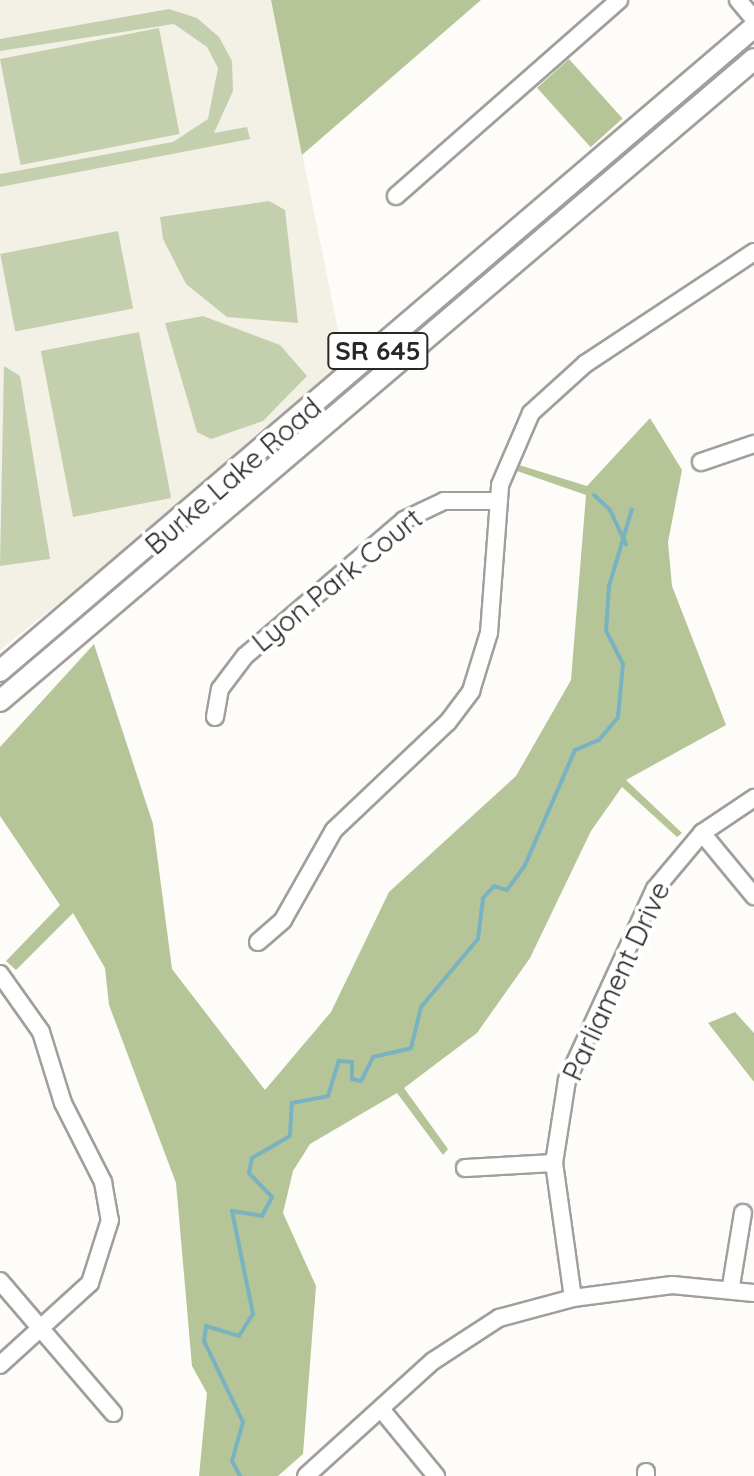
<!DOCTYPE html>
<html>
<head>
<meta charset="utf-8">
<style>
	body { margin:0 }
	#map { position:relative; width:754px; height:1476px; overflow:hidden; background:#fdfcf8; font-family:Quicksand,sans-serif }
	div>[style] { position:absolute }
	.built>* { inset:0; background:#f3f1e6 }
	.green>* { inset:0; background:#c4cfae; transform-origin:0 0 }
	.forest>* { inset:0; background:#b6c598; transform-origin:0 0 }
	.stream>* { height:4px; margin:-2px; padding:0 2px; transform-origin:2px; border-radius:2px; background:#79b2c1 }
	.roads { filter:drop-shadow(2px 0 #a09f9c) drop-shadow(-2px 0 #a09f9c) drop-shadow(0 2px #a09f9c) drop-shadow(0 -2px #a09f9c) }
	.minor>* { height:16px; margin:-8px; padding:0 8px; transform-origin:8px; border-radius:8px; background:#fff }
	.major>* { height:20px; margin:-10px; padding:0 10px; transform-origin:10px; border-radius:10px; background:#fff }
	span { translate:-50% -50%; white-space:nowrap; text-align:center; line-height:1.15; -webkit-text-stroke:8px #fff; paint-order:stroke }
	.shield-label span { padding:2px 6px; background:#fff; border:2px solid; border-radius:6px; -webkit-text-stroke-width:0 }
	.shield-label { font-size:26px; color:#282826; font-weight:700 }
	.street-label { font-size:28px; color:#282826 }
</style>
</head>
<body>
<div id="map">
	<div class="built">
		<div style="clip-path:polygon(0 0,271px 0,347px 374px,0 650px)"></div>
	</div>
	<div class="green">
		<div style="clip-path:polygon(169px 9px,197px 18px,219px 37px,232px 61px,233px 91px,214px 133px,247px 127px,250px 139px,0 187px,0 174px,173px 142px,208px 119px,218px 68px,207px 47px,174px 24px,0 51px,0 39px)"></div>
		<div style="left:159px;top:28px;width:108px;height:162px;rotate:79deg"></div>
		<div style="clip-path:polygon(269px 201px,285px 210px,298px 323px,227px 317px,186px 284px,163px 239px,160px 217px)"></div>
		<div style="left:118px;top:231px;width:79px;height:120px;rotate:79deg"></div>
		<div style="clip-path:polygon(203px 316px,280px 345px,307px 376px,263px 421px,211px 439px,197px 432px,165px 323px)"></div>
		<div style="left:139px;top:332px;width:169px;height:100px;rotate:79deg"></div>
		<div style="clip-path:polygon(4px 366px,20px 376px,50px 559px,0 566px)"></div>
	</div>
	<div class="forest">
		<div style="clip-path:polygon(271px 0,481px 0,302px 155px)"></div>
		<div style="left:569px;top:59px;width:80px;height:43px;rotate:48deg"></div>
		<div style="clip-path:polygon(650px 418px,682px 470px,668px 542px,672px 586px,726px 725px,626px 780px,682px 833px,677px 837px,622px 787px,591px 831px,530px 958px,477px 1033px,404px 1088px,448px 1149px,443px 1155px,397px 1093px,310px 1144px,293px 1171px,283px 1213px,316px 1286px,303px 1454px,278px 1476px,199px 1476px,207px 1393px,192px 1366px,176px 1183px,109px 1005px,105px 968px,73px 913px,16px 970px,6px 961px,60px 905px,0 816px,0 747px,94px 644px,153px 824px,172px 969px,265px 1090px,331px 1012px,389px 892px,516px 776px,571px 680px,586px 495px,517px 471px,519px 465px,587px 486px)"></div>
		<div style="clip-path:polygon(735px 1012px,754px 1033px,754px 1082px,708px 1023px)"></div>
	</div>
	<div class="stream">
		<div style="left:594px;top:495px;width:22px;rotate:43deg"></div>
		<div style="left:610px;top:510px;width:38px;rotate:65deg"></div>
		<div style="left:240px;top:1476px;width:17px;rotate:-118deg"></div>
		<div style="left:232px;top:1461px;width:41px;rotate:-74.2deg"></div>
		<div style="left:243px;top:1422px;width:90px;rotate:-115.7deg"></div>
		<div style="left:204px;top:1341px;width:15px;rotate:-82deg"></div>
		<div style="left:206px;top:1326px;width:34px;rotate:17deg"></div>
		<div style="left:239px;top:1336px;width:26px;rotate:-58deg"></div>
		<div style="left:253px;top:1314px;width:105px;rotate:-101.5deg"></div>
		<div style="left:232px;top:1211px;width:30px;rotate:9deg"></div>
		<div style="left:262px;top:1216px;width:21px;rotate:-62deg"></div>
		<div style="left:272px;top:1197px;width:33px;rotate:-134deg"></div>
		<div style="left:249px;top:1173px;width:15px;rotate:-79deg"></div>
		<div style="left:252px;top:1158px;width:44px;rotate:-30.1deg"></div>
		<div style="left:290px;top:1136px;width:33px;rotate:-87deg"></div>
		<div style="left:292px;top:1103px;width:37px;rotate:-11deg"></div>
		<div style="left:328px;top:1096px;width:37px;rotate:-73deg"></div>
		<div style="left:339px;top:1061px;width:13px;rotate:4deg"></div>
		<div style="left:352px;top:1062px;width:17px;rotate:90deg"></div>
		<div style="left:352px;top:1079px;width:9px;rotate:13deg"></div>
		<div style="left:361px;top:1081px;width:27px;rotate:-63deg"></div>
		<div style="left:373px;top:1057px;width:39px;rotate:-13deg"></div>
		<div style="left:411px;top:1048px;width:42px;rotate:-76.3deg"></div>
		<div style="left:421px;top:1007px;width:89px;rotate:-50deg"></div>
		<div style="left:478px;top:939px;width:41px;rotate:-83deg"></div>
		<div style="left:483px;top:898px;width:16px;rotate:-47deg"></div>
		<div style="left:494px;top:886px;width:14px;rotate:17deg"></div>
		<div style="left:507px;top:890px;width:31px;rotate:-54deg"></div>
		<div style="left:525px;top:865px;width:125px;rotate:-66.5deg"></div>
		<div style="left:575px;top:750px;width:26px;rotate:-23deg"></div>
		<div style="left:599px;top:740px;width:30px;rotate:-50deg"></div>
		<div style="left:618px;top:717px;width:53px;rotate:-84.6deg"></div>
		<div style="left:623px;top:664px;width:37px;rotate:-117deg"></div>
		<div style="left:606px;top:631px;width:45px;rotate:-86.2deg"></div>
		<div style="left:609px;top:586px;width:80px;rotate:-73.4deg"></div>
	</div>
	<div class="roads">
		<div class="minor">
			<div style="left:738px;top:0;width:25px;rotate:50deg"></div>
			<div style="left:396px;top:196px;width:297px;rotate:-41.3deg"></div>
			<div style="left:701px;top:462px;width:56px;rotate:-18.8deg"></div>
			<div style="left:215px;top:717px;width:28px;rotate:-80deg"></div>
			<div style="left:220px;top:689px;width:41px;rotate:-52.9deg"></div>
			<div style="left:245px;top:656px;width:209px;rotate:-40.5deg"></div>
			<div style="left:404px;top:520px;width:44px;rotate:-25.4deg"></div>
			<div style="left:444px;top:501px;width:54px"></div>
			<div style="left:702px;top:833px;width:82px;rotate:50.5deg"></div>
			<div style="left:258px;top:942px;width:33px;rotate:-41deg"></div>
			<div style="left:283px;top:920px;width:103px;rotate:-60.5deg"></div>
			<div style="left:334px;top:830px;width:157px;rotate:-43.5deg"></div>
			<div style="left:448px;top:722px;width:39px;rotate:-53deg"></div>
			<div style="left:471px;top:691px;width:61px;rotate:-72.8deg"></div>
			<div style="left:489px;top:633px;width:148px;rotate:-85.7deg"></div>
			<div style="left:500px;top:485px;width:78px;rotate:-66.7deg"></div>
			<div style="left:531px;top:413px;width:73px;rotate:-42.2deg"></div>
			<div style="left:585px;top:364px;width:203px;rotate:-33.5deg"></div>
			<div style="left:0;top:974px;width:71px;rotate:54.7deg"></div>
			<div style="left:41px;top:1032px;width:74px;rotate:72.8deg"></div>
			<div style="left:63px;top:1103px;width:89px;rotate:63.1deg"></div>
			<div style="left:103px;top:1182px;width:39px;rotate:80deg"></div>
			<div style="left:110px;top:1220px;width:66px;rotate:107.6deg"></div>
			<div style="left:90px;top:1283px;width:122px;rotate:137.7deg"></div>
			<div style="left:465px;top:1168px;width:89px;rotate:-3.2deg"></div>
			<div style="left:0;top:1281px;width:174px;rotate:49.4deg"></div>
			<div style="left:731px;top:1286px;width:74px;rotate:-80.7deg"></div>
			<div style="left:573px;top:1298px;width:136px;rotate:-98deg"></div>
			<div style="left:554px;top:1163px;width:84px;rotate:-81.1deg"></div>
			<div style="left:567px;top:1080px;width:210px;rotate:-65.3deg"></div>
			<div style="left:655px;top:889px;width:73px;rotate:-50deg"></div>
			<div style="left:702px;top:833px;width:63px;rotate:-33.9deg"></div>
			<div style="left:381px;top:1409px;width:87px;rotate:50.6deg"></div>
			<div style="left:646px;top:1472px;width:4px;rotate:90deg"></div>
			<div style="left:306px;top:1476px;width:171px;rotate:-42.2deg"></div>
			<div style="left:433px;top:1361px;width:79px;rotate:-33.1deg"></div>
			<div style="left:499px;top:1318px;width:77px;rotate:-15.1deg"></div>
			<div style="left:573px;top:1298px;width:100px;rotate:-7.5deg"></div>
			<div style="left:672px;top:1285px;width:82px;rotate:5.6deg"></div>
		</div>
		<div class="major">
			<div style="left:0;top:671px;width:992px;rotate:-40.5deg"></div>
			<div style="left:0;top:701px;width:990px;rotate:-40.41deg"></div>
		</div>
	</div>
	<div class="shield-label">
		<span style="left:378px;top:351px">SR 645</span>
	</div>
	<div class="street-label">
		<span style="left:233px;top:476px;rotate:-41deg">Burke Lake Road</span>
		<span style="left:337px;top:580px;rotate:-39deg">Lyon Park Court</span>
		<span style="left:616px;top:981px;rotate:-65deg">Parliament Drive</span>
	</div>
</div>
</body>
</html>
